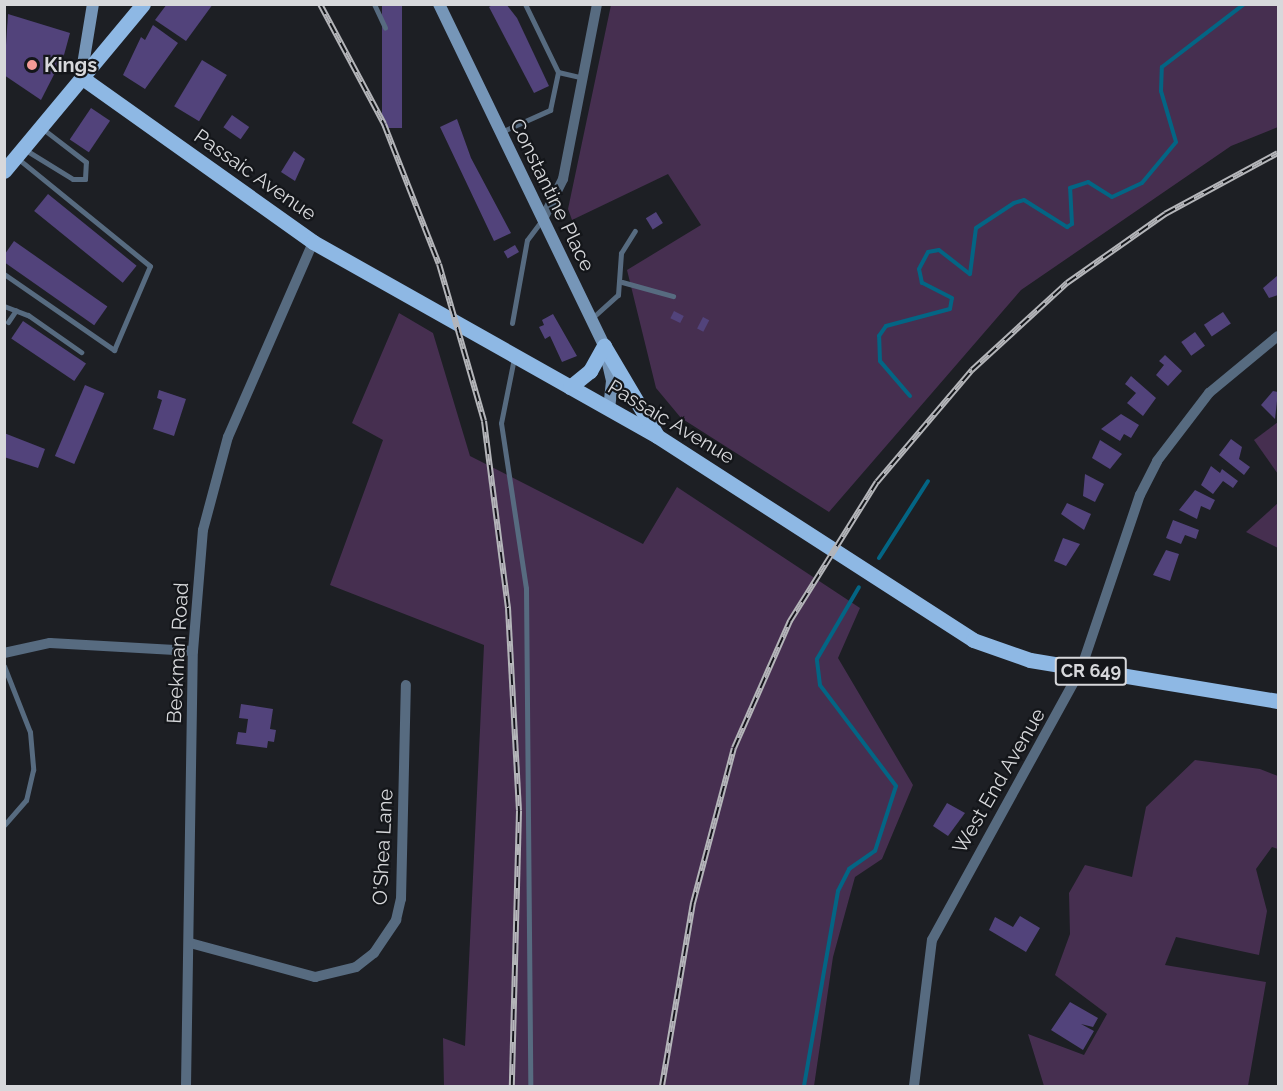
<!DOCTYPE html>
<html>
<head>
<meta charset="utf-8">
<style>
	body { margin:0 }
	#map { position:relative; width:1283px; height:1091px; overflow:hidden; background:#1d1f24; font-family:Raleway,sans-serif }
	div>[style] { position:absolute }
	.green>* { inset:0; background:#462f50 }
	.stream>* { height:4px; margin:-2px; padding:0 2px; transform-origin:2px; border-radius:2px; background:#036584 }
	.building>* { inset:0; background:#52437b; transform-origin:0 0 }
	.lane>* { height:5px; margin:-2.5px; padding:0 2.5px; transform-origin:2.5px; border-radius:2.5px; background:#576b80 }
	.street>* { height:10px; margin:-5px; padding:0 5px; transform-origin:5px; border-radius:5px; background:#576b80 }
	.secondary>* { height:12px; margin:-6px; padding:0 6px; transform-origin:6px; border-radius:6px; background:#7696b8 }
	.primary>* { height:15px; margin:-7.5px; padding:0 7.5px; transform-origin:7.5px; border-radius:7.5px; background:#8eb8e4 }
	.rail>* { height:6px; margin-top:-3px; transform-origin:0; background:repeating-linear-gradient(90deg,#14161a 0 11px,#b4b5b9 0 22px); box-sizing:border-box; border-block:2px solid #b4b5b9 }
	.dots>* { width:16px; height:16px; translate:-50% -50%; box-sizing:border-box; border:3px solid #14161a; border-radius:50% }
	span { translate:-50% -50%; white-space:nowrap; text-align:center; line-height:1.15; -webkit-text-stroke:4.5px #14161a; paint-order:stroke }
	.shield-label span { padding:2px 4px; background:#14161a; border:2px solid; border-radius:4px; -webkit-text-stroke-width:0 }
	.shield-label { font-size:18px; color:#d7d8db; font-weight:700 }
	.poi-label { font-size:20px; color:#d7d8db; font-weight:700 }
	.left { translate:0 -50%; text-align:left }
	.street-label { font-size:20px; color:#d7d8db }
	.frame { position:absolute; inset:0; border:6px solid #d7d8db; pointer-events:none }
</style>
</head>
<body>
<div id="map">
	<div class="green">
		<div style="clip-path:polygon(611px 5px,1278px 5px,1278px 127px,1231px 146px,1021px 290px,829px 512px,681px 418px,656px 388px,627px 270px,701px 225px,668px 174px,572px 220px,568px 209px)"></div>
		<div style="clip-path:polygon(399px 313px,433px 333px,470px 456px,643px 544px,677px 487px,860px 608px,838px 658px,913px 785px,882px 859px,855px 877px,833px 957px,814px 1086px,444px 1086px,443px 1038px,465px 1046px,484px 645px,330px 585px,383px 440px,352px 423px)"></div>
		<div style="clip-path:polygon(1278px 422px,1278px 474px,1254px 440px)"></div>
		<div style="clip-path:polygon(1278px 503px,1278px 548px,1246px 532px)"></div>
		<div style="clip-path:polygon(1195px 760px,1260px 769px,1278px 776px,1278px 849px,1272px 847px,1256px 869px,1267px 911px,1259px 955px,1176px 937px,1165px 965px,1266px 982px,1248px 1086px,1044px 1086px,1028px 1034px,1084px 1055px,1107px 1014px,1055px 975px,1070px 934px,1069px 893px,1085px 865px,1132px 877px,1146px 807px)"></div>
	</div>
	<div class="stream">
		<div style="left:910px;top:396px;width:46px;rotate:-130.6deg"></div>
		<div style="left:880px;top:361px;width:25px;rotate:-92deg"></div>
		<div style="left:879px;top:336px;width:12px;rotate:-55deg"></div>
		<div style="left:886px;top:326px;width:66px;rotate:-14.9deg"></div>
		<div style="left:950px;top:309px;width:11px;rotate:-80deg"></div>
		<div style="left:952px;top:298px;width:34px;rotate:-153deg"></div>
		<div style="left:922px;top:283px;width:14px;rotate:-102deg"></div>
		<div style="left:919px;top:269px;width:19px;rotate:-62deg"></div>
		<div style="left:928px;top:252px;width:11px;rotate:-10deg"></div>
		<div style="left:939px;top:250px;width:39px;rotate:38deg"></div>
		<div style="left:970px;top:274px;width:46px;rotate:-82.6deg"></div>
		<div style="left:976px;top:228px;width:45px;rotate:-33.3deg"></div>
		<div style="left:1014px;top:203px;width:10px;rotate:-17deg"></div>
		<div style="left:1024px;top:200px;width:51px;rotate:32.1deg"></div>
		<div style="left:1067px;top:227px;width:6px;rotate:-31deg"></div>
		<div style="left:1072px;top:224px;width:36px;rotate:-93deg"></div>
		<div style="left:1070px;top:188px;width:19px;rotate:-18deg"></div>
		<div style="left:1088px;top:182px;width:28px;rotate:32deg"></div>
		<div style="left:1112px;top:197px;width:33px;rotate:-25deg"></div>
		<div style="left:1142px;top:183px;width:53px;rotate:-50.3deg"></div>
		<div style="left:1176px;top:142px;width:53px;rotate:-106.4deg"></div>
		<div style="left:1161px;top:91px;width:24px;rotate:-88deg"></div>
		<div style="left:1162px;top:67px;width:103px;rotate:-37.5deg"></div>
		<div style="left:879px;top:558px;width:91px;rotate:-57.5deg"></div>
		<div style="left:804px;top:1086px;width:198px;rotate:-80.1deg"></div>
		<div style="left:838px;top:891px;width:25px;rotate:-63deg"></div>
		<div style="left:849px;top:869px;width:32px;rotate:-35deg"></div>
		<div style="left:875px;top:851px;width:68px;rotate:-72.1deg"></div>
		<div style="left:896px;top:786px;width:126px;rotate:-127deg"></div>
		<div style="left:820px;top:685px;width:26px;rotate:-97deg"></div>
		<div style="left:817px;top:659px;width:83px;rotate:-59.7deg"></div>
	</div>
	<div class="building">
		<div style="clip-path:polygon(167px 4px,213px 4px,186px 41px,155px 20px)"></div>
		<div style="left:382px;top:4px;width:20px;height:124px"></div>
		<div style="clip-path:polygon(494px 4px,506px 4px,517px 18px,549px 86px,534px 93px,489px 7px)"></div>
		<div style="clip-path:polygon(8px 14px,70px 33px,64px 55px,41px 100px,4px 75px)"></div>
		<div style="clip-path:polygon(153px 25px,178px 43px,145px 89px,123px 75px,141px 37px,145px 40px)"></div>
		<div style="left:202px;top:60px;width:29px;height:54px;rotate:31deg"></div>
		<div style="left:91px;top:108px;width:23px;height:38px;rotate:34deg"></div>
		<div style="left:232px;top:115px;width:21px;height:15px;rotate:35deg"></div>
		<div style="clip-path:polygon(457px 119px,471px 158px,511px 233px,494px 241px,440px 127px)"></div>
		<div style="clip-path:polygon(294px 151px,305px 159px,295px 181px,281px 172px)"></div>
		<div style="left:48px;top:194px;width:114px;height:22px;rotate:39deg"></div>
		<div style="left:656px;top:212px;width:13px;height:12px;rotate:58deg"></div>
		<div style="left:14px;top:241px;width:114px;height:23px;rotate:35deg"></div>
		<div style="left:515px;top:245px;width:8px;height:13px;rotate:60deg"></div>
		<div style="clip-path:polygon(1277px 276px,1278px 295px,1269px 298px,1263px 288px)"></div>
		<div style="left:674px;top:311px;width:11px;height:8px;rotate:27deg"></div>
		<div style="left:1223px;top:312px;width:14px;height:23px;rotate:56deg"></div>
		<div style="clip-path:polygon(553px 314px,577px 356px,562px 362px,550px 336px,545px 339px,539px 327px,544px 325px,542px 320px)"></div>
		<div style="left:703px;top:317px;width:7px;height:13px;rotate:27deg"></div>
		<div style="left:23px;top:321px;width:76px;height:21px;rotate:34deg"></div>
		<div style="left:1195px;top:332px;width:17px;height:17px;rotate:54deg"></div>
		<div style="clip-path:polygon(1165px 355px,1182px 371px,1168px 386px,1156px 375px,1164px 365px,1159px 361px)"></div>
		<div style="clip-path:polygon(1131px 376px,1156px 398px,1143px 416px,1127px 403px,1136px 393px,1125px 384px)"></div>
		<div style="left:85px;top:385px;width:21px;height:77px;rotate:23deg"></div>
		<div style="clip-path:polygon(159px 390px,186px 399px,174px 436px,153px 429px,162px 400px,157px 398px)"></div>
		<div style="clip-path:polygon(1273px 391px,1278px 392px,1275px 419px,1261px 405px)"></div>
		<div style="clip-path:polygon(1121px 414px,1139px 425px,1131px 438px,1124px 434px,1120px 441px,1101px 429px)"></div>
		<div style="clip-path:polygon(4px 433px,45px 449px,38px 468px,4px 457px)"></div>
		<div style="clip-path:polygon(1231px 439px,1242px 447px,1239px 459px,1250px 467px,1244px 475px,1219px 455px)"></div>
		<div style="clip-path:polygon(1100px 440px,1122px 454px,1110px 469px,1092px 458px)"></div>
		<div style="clip-path:polygon(1211px 466px,1220px 473px,1222px 469px,1238px 481px,1233px 488px,1223px 481px,1213px 494px,1201px 485px)"></div>
		<div style="clip-path:polygon(1085px 474px,1104px 484px,1095px 502px,1083px 496px)"></div>
		<div style="clip-path:polygon(1195px 490px,1215px 500px,1210px 510px,1201px 506px,1197px 519px,1179px 510px)"></div>
		<div style="clip-path:polygon(1067px 503px,1091px 514px,1084px 530px,1061px 514px)"></div>
		<div style="clip-path:polygon(1173px 520px,1199px 530px,1196px 539px,1185px 535px,1181px 544px,1166px 538px)"></div>
		<div style="clip-path:polygon(1063px 538px,1080px 544px,1066px 566px,1054px 561px)"></div>
		<div style="clip-path:polygon(1166px 550px,1179px 554px,1170px 581px,1153px 575px)"></div>
		<div style="clip-path:polygon(241px 704px,273px 709px,270px 729px,276px 730px,274px 742px,268px 741px,267px 748px,236px 744px,238px 732px,246px 733px,248px 719px,239px 718px)"></div>
		<div style="clip-path:polygon(947px 803px,965px 813px,948px 836px,933px 826px)"></div>
		<div style="clip-path:polygon(1020px 916px,1040px 928px,1026px 952px,989px 930px,995px 917px,1013px 927px)"></div>
		<div style="clip-path:polygon(1070px 1002px,1098px 1018px,1093px 1027px,1081px 1024px,1094px 1031px,1083px 1050px,1051px 1030px)"></div>
	</div>
	<div class="lane">
		<div style="left:374px;top:4px;width:26px;rotate:65deg"></div>
		<div style="left:525px;top:4px;width:76px;rotate:64.1deg"></div>
		<div style="left:558px;top:72px;width:26px;rotate:13deg"></div>
		<div style="left:501px;top:132px;width:54px;rotate:-24.2deg"></div>
		<div style="left:550px;top:110px;width:39px;rotate:-78deg"></div>
		<div style="left:24px;top:149px;width:57px;rotate:31.5deg"></div>
		<div style="left:73px;top:179px;width:12px"></div>
		<div style="left:85px;top:179px;width:17px;rotate:-87deg"></div>
		<div style="left:86px;top:162px;width:54px;rotate:-142.5deg"></div>
		<div style="left:4px;top:274px;width:134px;rotate:34.6deg"></div>
		<div style="left:114px;top:350px;width:91px;rotate:-66.8deg"></div>
		<div style="left:150px;top:266px;width:171px;rotate:-140.9deg"></div>
		<div style="left:622px;top:282px;width:53px;rotate:15.4deg"></div>
		<div style="left:4px;top:306px;width:26px;rotate:21deg"></div>
		<div style="left:28px;top:315px;width:65px;rotate:34.9deg"></div>
		<div style="left:591px;top:319px;width:36px;rotate:-42deg"></div>
		<div style="left:618px;top:295px;width:42px;rotate:-85.9deg"></div>
		<div style="left:621px;top:253px;width:26px;rotate:-58deg"></div>
		<div style="left:8px;top:322px;width:14px;rotate:-56deg"></div>
		<div style="left:512px;top:323px;width:84px;rotate:-79.8deg"></div>
		<div style="left:527px;top:240px;width:25px;rotate:-53deg"></div>
		<div style="left:514px;top:358px;width:66px;rotate:101.3deg"></div>
		<div style="left:501px;top:423px;width:167px;rotate:81.4deg"></div>
		<div style="left:526px;top:588px;width:498px;rotate:89.5deg"></div>
		<div style="left:4px;top:666px;width:71px;rotate:68.5deg"></div>
		<div style="left:30px;top:732px;width:38px;rotate:85deg"></div>
		<div style="left:33px;top:770px;width:31px;rotate:103deg"></div>
		<div style="left:26px;top:800px;width:33px;rotate:131deg"></div>
	</div>
	<div class="street">
		<div style="left:543px;top:219px;width:45px;rotate:-63.4deg"></div>
		<div style="left:563px;top:179px;width:178px;rotate:-79deg"></div>
		<div style="left:4px;top:653px;width:47px;rotate:-12.3deg"></div>
		<div style="left:50px;top:643px;width:143px;rotate:3.2deg"></div>
		<div style="left:190px;top:943px;width:130px;rotate:15.2deg"></div>
		<div style="left:315px;top:977px;width:42px;rotate:-13.7deg"></div>
		<div style="left:356px;top:967px;width:23px;rotate:-38deg"></div>
		<div style="left:374px;top:953px;width:40px;rotate:-56deg"></div>
		<div style="left:396px;top:920px;width:22px;rotate:-77deg"></div>
		<div style="left:401px;top:899px;width:214px;rotate:-88.7deg"></div>
		<div style="left:186px;top:1086px;width:435px;rotate:-89.1deg"></div>
		<div style="left:193px;top:651px;width:121px;rotate:-85.3deg"></div>
		<div style="left:203px;top:530px;width:96px;rotate:-75deg"></div>
		<div style="left:228px;top:437px;width:213px;rotate:-66.4deg"></div>
		<div style="left:914px;top:1086px;width:147px;rotate:-83deg"></div>
		<div style="left:932px;top:940px;width:309px;rotate:-61.2deg"></div>
		<div style="left:1081px;top:669px;width:184px;rotate:-71.3deg"></div>
		<div style="left:1140px;top:495px;width:38px;rotate:-63deg"></div>
		<div style="left:1157px;top:461px;width:86px;rotate:-52.6deg"></div>
		<div style="left:1209px;top:393px;width:89px;rotate:-39.6deg"></div>
	</div>
	<div class="secondary">
		<div style="left:439px;top:4px;width:380px;rotate:64.2deg"></div>
		<div style="left:604px;top:346px;width:36px;rotate:77deg"></div>
		<div style="left:612px;top:381px;width:27px;rotate:96deg"></div>
		<div style="left:81px;top:77px;width:74px;rotate:-80.7deg"></div>
	</div>
	<div class="primary">
		<div style="left:81px;top:77px;width:285px;rotate:35.4deg"></div>
		<div style="left:313px;top:242px;width:395px;rotate:29.4deg"></div>
		<div style="left:657px;top:436px;width:376px;rotate:32.8deg"></div>
		<div style="left:973px;top:640px;width:60px;rotate:19.3deg"></div>
		<div style="left:1030px;top:660px;width:251px;rotate:9.4deg"></div>
		<div style="left:4px;top:171px;width:217px;rotate:-50.2deg"></div>
		<div style="left:604px;top:346px;width:102px;rotate:59.4deg"></div>
		<div style="left:570px;top:387px;width:26px;rotate:-39deg"></div>
		<div style="left:590px;top:371px;width:29px;rotate:-61deg"></div>
	</div>
	<div class="rail">
		<div style="left:320px;top:4px;width:136px;rotate:61.9deg"></div>
		<div style="left:384px;top:124px;width:150px;rotate:68.6deg"></div>
		<div style="left:439px;top:264px;width:163px;rotate:74deg"></div>
		<div style="left:484px;top:421px;width:189px;rotate:82.7deg"></div>
		<div style="left:508px;top:608px;width:203px;rotate:86.9deg"></div>
		<div style="left:519px;top:811px;width:275px;rotate:91.5deg"></div>
		<div style="left:662px;top:1086px;width:186px;rotate:-80.4deg"></div>
		<div style="left:693px;top:903px;width:160px;rotate:-75.2deg"></div>
		<div style="left:734px;top:748px;width:139px;rotate:-66.2deg"></div>
		<div style="left:790px;top:621px;width:164px;rotate:-58deg"></div>
		<div style="left:877px;top:482px;width:147px;rotate:-49.7deg"></div>
		<div style="left:972px;top:370px;width:129px;rotate:-42.5deg"></div>
		<div style="left:1067px;top:283px;width:120px;rotate:-35.1deg"></div>
		<div style="left:1165px;top:214px;width:128px;rotate:-28.4deg"></div>
	</div>
	<div class="dots">
		<div style="left:32px;top:65px;background:#f59b98"></div>
	</div>
	<div class="shield-label">
		<span style="left:1091px;top:671px">CR 649</span>
	</div>
	<div class="poi-label">
		<span class="left" style="left:44px;top:65px">Kings</span>
	</div>
	<div class="street-label">
		<span style="left:255px;top:175px;rotate:35deg">Passaic Avenue</span>
		<span style="left:552px;top:195px;rotate:64deg">Constantine Place</span>
		<span style="left:671px;top:422px;rotate:31deg">Passaic Avenue</span>
		<span style="left:178px;top:653px;rotate:-87deg">Beekman Road</span>
		<span style="left:999px;top:781px;rotate:-60deg">West End Avenue</span>
		<span style="left:383px;top:847px;rotate:-87deg">O'Shea Lane</span>
	</div>
	<div class="frame"></div>
</div>
</body>
</html>
